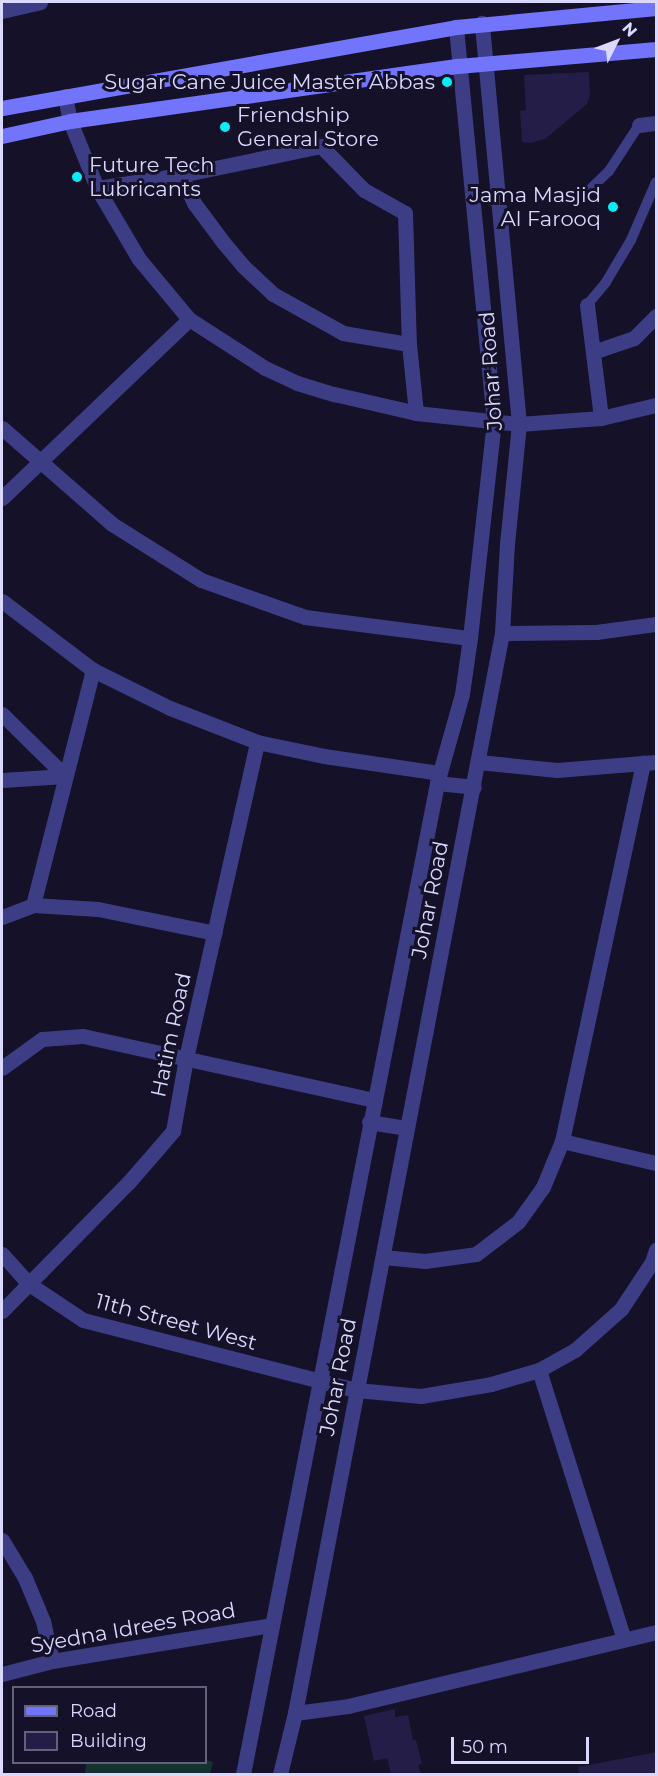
<!DOCTYPE html>
<html>
<head>
<meta charset="utf-8">
<style>
	body { margin:0 }
	#map { position:relative; width:658px; height:1776px; overflow:hidden; background:#141128; font-family:Montserrat,sans-serif }
	div>[style] { position:absolute }
	.green>* { inset:0; background:#143230 }
	.building>* { inset:0; background:#241d48 }
	.service>* { height:10px; margin:-5px; padding:0 5px; transform-origin:5px; border-radius:5px; background:#3d3d86 }
	.minor>* { height:15px; margin:-7.5px; padding:0 7.5px; transform-origin:7.5px; border-radius:7.5px; background:#3d3d86 }
	.tertiary>* { height:15px; margin:-7.5px; padding:0 7.5px; transform-origin:7.5px; border-radius:7.5px; background:#3d3d86 }
	.secondary>* { height:15px; margin:-7.5px; padding:0 7.5px; transform-origin:7.5px; border-radius:7.5px; background:#7274fc }
	.dots>* { width:16px; height:16px; translate:-50% -50%; box-sizing:border-box; border:3px solid #141128; border-radius:50% }
	span { translate:-50% -50%; white-space:nowrap; text-align:center; line-height:1.15; -webkit-text-stroke:6px #141128; paint-order:stroke }
	.poi-label { font-size:21px; color:#dbd8fe }
	.right { translate:-100% -50%; text-align:right }
	.left { translate:0 -50%; text-align:left }
	.street-label { font-size:21px; color:#dbd8fe }
	.frame { position:absolute; inset:0; border:3px solid #dbd8fe; pointer-events:none }
	.legend { position:absolute; left:12px; top:1686px; width:195px; height:78px; box-sizing:border-box; background:#141128; border:2px solid #64617e; margin:0; padding:8px 10px; list-style:none; font-size:18px; color:#dbd8fe }
	.legend li { display:flex; align-items:center; gap:12px; height:30px }
	.legend b { width:30px; border:2px solid #64617e }
	.north { position:absolute; left:586px; top:12px; width:60px; height:60px; -webkit-text-stroke:4px #141128; paint-order:stroke; rotate:48deg; font-size:16px; font-weight:700; line-height:24px; text-align:center; color:#dbd8fe }
	.north::after { content:''; display:block; margin:auto; width:21px; height:27px; background:#dbd8fe; clip-path:polygon(50% 0,100% 100%,50% 72%,0 100%) }
	.scale { position:absolute; left:451px; top:1737px; width:138px; height:27px; box-sizing:border-box; border:3px solid #dbd8fe; border-top:0; padding-left:8px; font-size:18px; line-height:21px; white-space:nowrap; color:#dbd8fe; -webkit-text-stroke:4px #141128; paint-order:stroke }
</style>
</head>
<body>
<div id="map">
	<div class="green">
		<div style="clip-path:polygon(206px 1760px,213px 1762px,210px 1774px,85px 1774px,86px 1763px)"></div>
	</div>
	<div class="building">
		<div style="clip-path:polygon(589px 72px,590px 96px,587px 104px,545px 139px,531px 143px,522px 142px,520px 111px,526px 110px,524px 75px)"></div>
		<div style="clip-path:polygon(395px 1709px,395px 1717px,408px 1715px,413px 1740px,416px 1740px,422px 1764px,418px 1765px,421px 1774px,391px 1774px,387px 1758px,374px 1761px,364px 1716px)"></div>
		<div style="clip-path:polygon(657px 1752px,657px 1774px,579px 1774px,578px 1767px)"></div>
	</div>
	<div class="service">
		<div style="left:581px;top:198px;width:39px;rotate:-44deg"></div>
		<div style="left:609px;top:171px;width:55px;rotate:-56.9deg"></div>
		<div style="left:587px;top:305px;width:30px;rotate:-50deg"></div>
		<div style="left:606px;top:282px;width:49px;rotate:-59.2deg"></div>
		<div style="left:631px;top:240px;width:63px;rotate:-66.7deg"></div>
	</div>
	<div class="minor">
		<div style="left:2px;top:11px;width:39px;rotate:-13deg"></div>
		<div style="left:65px;top:96px;width:25px;rotate:79deg"></div>
		<div style="left:70px;top:121px;width:72px;rotate:68.1deg"></div>
		<div style="left:97px;top:188px;width:82px;rotate:59.4deg"></div>
		<div style="left:139px;top:259px;width:78px;rotate:50.2deg"></div>
		<div style="left:189px;top:319px;width:90px;rotate:32.8deg"></div>
		<div style="left:265px;top:368px;width:35px;rotate:25deg"></div>
		<div style="left:297px;top:383px;width:39px;rotate:17deg"></div>
		<div style="left:334px;top:394px;width:84px;rotate:13deg"></div>
		<div style="left:416px;top:413px;width:104px;rotate:6.1deg"></div>
		<div style="left:519px;top:424px;width:82px;rotate:-4.2deg"></div>
		<div style="left:601px;top:418px;width:57px;rotate:-13.3deg"></div>
		<div style="left:639px;top:125px;width:17px;rotate:-7deg"></div>
		<div style="left:181px;top:175px;width:31px;rotate:65deg"></div>
		<div style="left:194px;top:203px;width:49px;rotate:53.4deg"></div>
		<div style="left:223px;top:242px;width:31px;rotate:50deg"></div>
		<div style="left:243px;top:266px;width:41px;rotate:43deg"></div>
		<div style="left:273px;top:294px;width:80px;rotate:29.1deg"></div>
		<div style="left:343px;top:333px;width:67px;rotate:9.5deg"></div>
		<div style="left:97px;top:188px;width:85px;rotate:-8.8deg"></div>
		<div style="left:181px;top:175px;width:143px;rotate:-11.7deg"></div>
		<div style="left:321px;top:146px;width:62px;rotate:45.7deg"></div>
		<div style="left:364px;top:190px;width:47px;rotate:29.3deg"></div>
		<div style="left:405px;top:213px;width:131px;rotate:88.3deg"></div>
		<div style="left:409px;top:344px;width:69px;rotate:84.2deg"></div>
		<div style="left:587px;top:305px;width:114px;rotate:82.9deg"></div>
		<div style="left:593px;top:352px;width:43px;rotate:-18.9deg"></div>
		<div style="left:634px;top:338px;width:31px;rotate:-45deg"></div>
		<div style="left:2px;top:428px;width:146px;rotate:41.1deg"></div>
		<div style="left:112px;top:524px;width:105px;rotate:32.2deg"></div>
		<div style="left:201px;top:580px;width:110px;rotate:19.6deg"></div>
		<div style="left:305px;top:617px;width:166px;rotate:7.3deg"></div>
		<div style="left:2px;top:498px;width:259px;rotate:-43.7deg"></div>
		<div style="left:2px;top:601px;width:114px;rotate:37.2deg"></div>
		<div style="left:93px;top:670px;width:86px;rotate:26.3deg"></div>
		<div style="left:170px;top:708px;width:93px;rotate:21.3deg"></div>
		<div style="left:257px;top:742px;width:68px;rotate:11.8deg"></div>
		<div style="left:324px;top:756px;width:116px;rotate:8.4deg"></div>
		<div style="left:502px;top:633px;width:94px;rotate:-0.6deg"></div>
		<div style="left:596px;top:632px;width:61px;rotate:-7.6deg"></div>
		<div style="left:2px;top:714px;width:88px;rotate:44.5deg"></div>
		<div style="left:479px;top:762px;width:78px;rotate:5.9deg"></div>
		<div style="left:557px;top:770px;width:99px;rotate:-4.6deg"></div>
		<div style="left:2px;top:780px;width:63px;rotate:-3.6deg"></div>
		<div style="left:33px;top:905px;width:243px;rotate:-75.7deg"></div>
		<div style="left:2px;top:917px;width:33px;rotate:-21deg"></div>
		<div style="left:33px;top:905px;width:65px;rotate:3.5deg"></div>
		<div style="left:98px;top:909px;width:119px;rotate:11.6deg"></div>
		<div style="left:2px;top:1068px;width:49px;rotate:-35.9deg"></div>
		<div style="left:42px;top:1039px;width:41px;rotate:-4.2deg"></div>
		<div style="left:83px;top:1036px;width:299px;rotate:12.4deg"></div>
		<div style="left:562px;top:1141px;width:97px;rotate:13.2deg"></div>
		<div style="left:2px;top:1254px;width:40px;rotate:48deg"></div>
		<div style="left:29px;top:1284px;width:65px;rotate:33.7deg"></div>
		<div style="left:83px;top:1320px;width:282px;rotate:14.4deg"></div>
		<div style="left:356px;top:1390px;width:65px;rotate:5.3deg"></div>
		<div style="left:421px;top:1396px;width:71px;rotate:-9.7deg"></div>
		<div style="left:491px;top:1384px;width:50px;rotate:-16.3deg"></div>
		<div style="left:539px;top:1370px;width:41px;rotate:-29.1deg"></div>
		<div style="left:575px;top:1350px;width:62px;rotate:-41.7deg"></div>
		<div style="left:621px;top:1309px;width:56px;rotate:-56.6deg"></div>
		<div style="left:652px;top:1262px;width:13px;rotate:-72deg"></div>
		<div style="left:383px;top:1257px;width:42px;rotate:5.4deg"></div>
		<div style="left:425px;top:1261px;width:51px;rotate:-7.8deg"></div>
		<div style="left:476px;top:1254px;width:53px;rotate:-37.3deg"></div>
		<div style="left:518px;top:1222px;width:43px;rotate:-54.5deg"></div>
		<div style="left:543px;top:1187px;width:50px;rotate:-67.6deg"></div>
		<div style="left:562px;top:1141px;width:387px;rotate:-77.9deg"></div>
		<div style="left:2px;top:1311px;width:180px;rotate:-45.5deg"></div>
		<div style="left:128px;top:1183px;width:69px;rotate:-49.1deg"></div>
		<div style="left:173px;top:1131px;width:74px;rotate:-79.9deg"></div>
		<div style="left:186px;top:1058px;width:324px;rotate:-77.3deg"></div>
		<div style="left:539px;top:1370px;width:282px;rotate:72.5deg"></div>
		<div style="left:2px;top:1540px;width:44px;rotate:58.8deg"></div>
		<div style="left:25px;top:1578px;width:47px;rotate:67.3deg"></div>
		<div style="left:43px;top:1621px;width:41px;rotate:77.3deg"></div>
		<div style="left:2px;top:1674px;width:52px;rotate:-14.6deg"></div>
		<div style="left:52px;top:1661px;width:223px;rotate:-9.3deg"></div>
		<div style="left:295px;top:1713px;width:53px;rotate:-7.5deg"></div>
		<div style="left:348px;top:1706px;width:317px;rotate:-13.5deg"></div>
	</div>
	<div class="tertiary">
		<div style="left:437px;top:783px;width:37px;rotate:6deg"></div>
		<div style="left:369px;top:1122px;width:37px;rotate:9deg"></div>
		<div style="left:243px;top:1774px;width:1010px;rotate:-78.92deg"></div>
		<div style="left:437px;top:783px;width:92px;rotate:-74.3deg"></div>
		<div style="left:462px;top:694px;width:57px;rotate:-81.9deg"></div>
		<div style="left:470px;top:638px;width:217px;rotate:-83.7deg"></div>
		<div style="left:494px;top:422px;width:397px;rotate:-95.5deg"></div>
		<div style="left:280px;top:1774px;width:63px;rotate:-76.2deg"></div>
		<div style="left:295px;top:1713px;width:1100px;rotate:-79.15deg"></div>
		<div style="left:502px;top:633px;width:89px;rotate:-86.8deg"></div>
		<div style="left:507px;top:544px;width:121px;rotate:-84.3deg"></div>
		<div style="left:519px;top:424px;width:403px;rotate:-95.3deg"></div>
	</div>
	<div class="secondary">
		<div style="left:2px;top:108px;width:461px;rotate:-10.1deg"></div>
		<div style="left:456px;top:27px;width:201px;rotate:-5.4deg"></div>
		<div style="left:2px;top:136px;width:70px;rotate:-12.4deg"></div>
		<div style="left:70px;top:121px;width:392px;rotate:-8.1deg"></div>
		<div style="left:458px;top:66px;width:199px;rotate:-4.9deg"></div>
	</div>
	<div class="dots">
		<div style="left:447px;top:82px;background:#0aeaf9"></div>
		<div style="left:225px;top:127px;background:#0aeaf9"></div>
		<div style="left:77px;top:177px;background:#0aeaf9"></div>
		<div style="left:613px;top:207px;background:#0aeaf9"></div>
	</div>
	<div class="poi-label">
		<span class="right" style="left:435px;top:82px">Sugar Cane Juice Master Abbas</span>
		<span class="left" style="left:237px;top:127px">Friendship<br>General Store</span>
		<span class="left" style="left:89px;top:177px">Future Tech<br>Lubricants</span>
		<span class="right" style="left:601px;top:207px">Jama Masjid<br>Al Farooq</span>
	</div>
	<div class="street-label">
		<span style="left:491px;top:371px;rotate:-94deg">Johar Road</span>
		<span style="left:430px;top:900px;rotate:-79deg">Johar Road</span>
		<span style="left:171px;top:1035px;rotate:-78deg">Hatim Road</span>
		<span style="left:176px;top:1322px;rotate:15deg">11th Street West</span>
		<span style="left:338px;top:1377px;rotate:-79deg">Johar Road</span>
		<span style="left:133px;top:1628px;rotate:-10deg">Syedna Idrees Road</span>
	</div>
	<div class="frame"></div>
	<ul class="legend">
	<li><b style="height:8px;background:#7274fc"></b>Road</li>
	<li><b style="height:16px;background:#241d48"></b>Building</li>
	</ul>
	<div class="north">N</div>
	<div class="scale">50 m</div>
</div>
</body>
</html>
